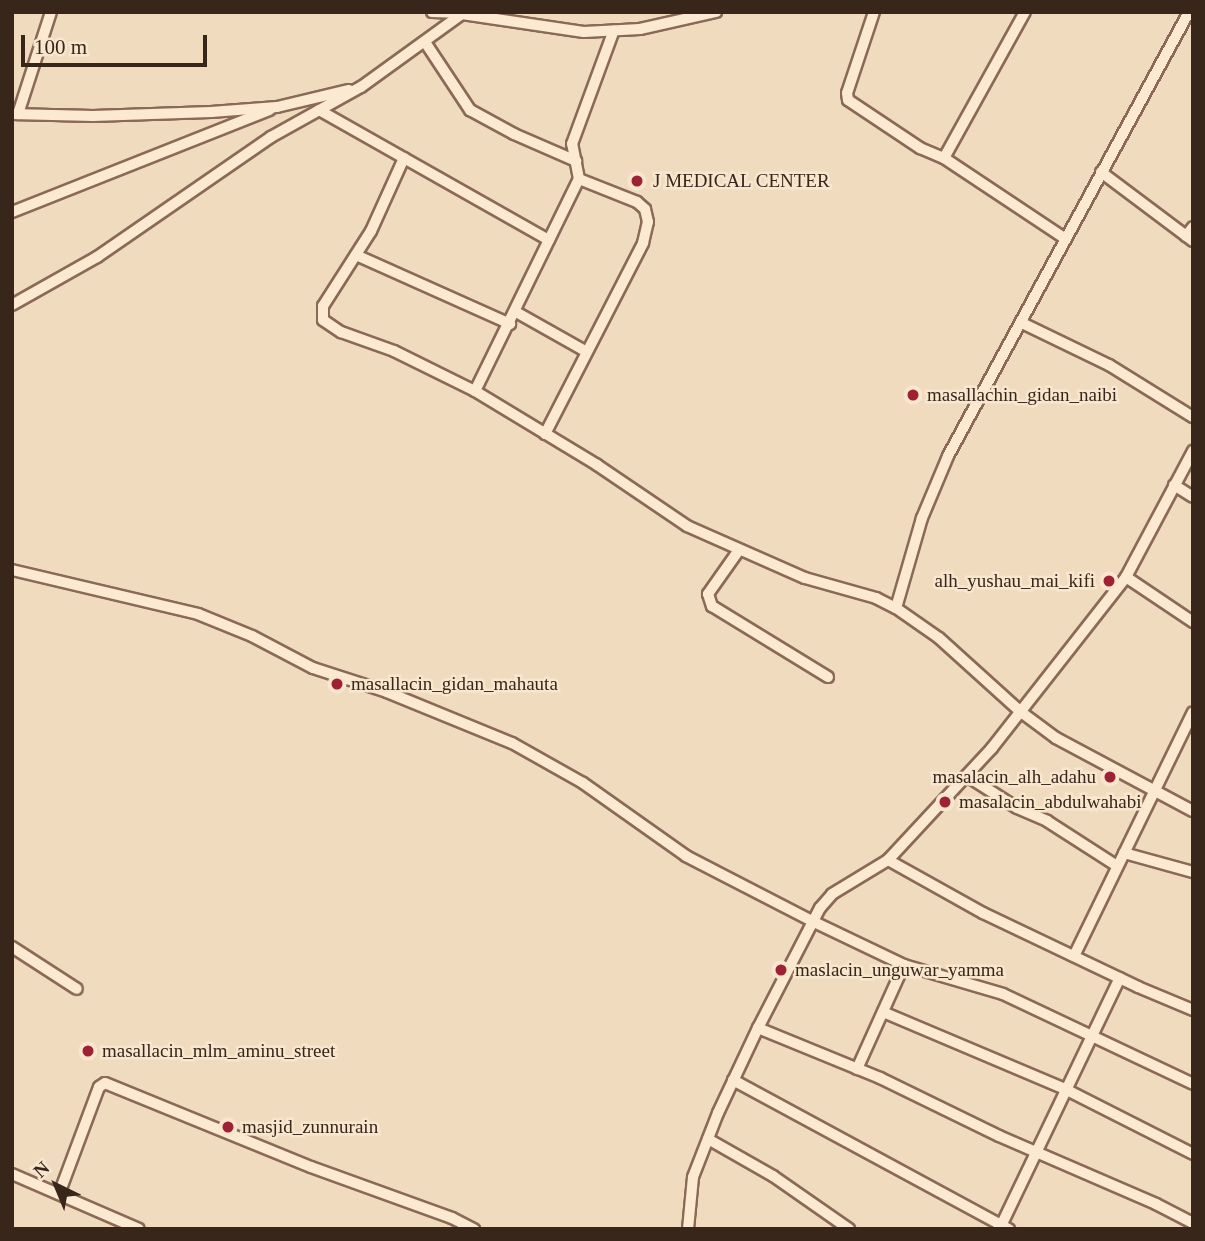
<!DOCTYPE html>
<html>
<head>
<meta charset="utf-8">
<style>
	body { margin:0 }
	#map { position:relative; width:1205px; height:1241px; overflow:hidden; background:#f1dbbf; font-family:Georgia,serif }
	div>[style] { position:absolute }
	.roads { filter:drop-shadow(2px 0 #8a6a56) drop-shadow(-2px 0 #8a6a56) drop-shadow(0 2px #8a6a56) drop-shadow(0 -2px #8a6a56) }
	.minor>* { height:10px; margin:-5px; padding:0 5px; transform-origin:5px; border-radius:5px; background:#fbe9d2 }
	.dots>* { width:19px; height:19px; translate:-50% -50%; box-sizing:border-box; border:4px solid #f8e6cf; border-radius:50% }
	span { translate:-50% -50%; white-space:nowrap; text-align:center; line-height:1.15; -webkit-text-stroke:5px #f8e6cf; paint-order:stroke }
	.poi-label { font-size:19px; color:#39261b }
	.left { translate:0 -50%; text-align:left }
	.right { translate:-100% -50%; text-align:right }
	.frame { position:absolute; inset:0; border:14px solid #39261b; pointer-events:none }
	.north { position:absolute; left:21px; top:1150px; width:70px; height:70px; -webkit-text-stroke:5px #f8e6cf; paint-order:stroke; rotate:317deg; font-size:19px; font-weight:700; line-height:28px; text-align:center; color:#39261b }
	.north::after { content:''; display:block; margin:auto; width:24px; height:32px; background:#39261b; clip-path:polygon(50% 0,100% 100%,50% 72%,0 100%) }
	.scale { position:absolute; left:21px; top:35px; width:186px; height:32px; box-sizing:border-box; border:4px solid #39261b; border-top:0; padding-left:9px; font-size:21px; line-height:24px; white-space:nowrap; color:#39261b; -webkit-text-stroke:5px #f8e6cf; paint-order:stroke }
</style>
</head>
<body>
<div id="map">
	<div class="roads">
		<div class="minor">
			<div style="left:432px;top:12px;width:30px;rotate:2deg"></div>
			<div style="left:874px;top:12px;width:85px;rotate:108.4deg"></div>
			<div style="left:847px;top:93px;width:7px;rotate:82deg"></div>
			<div style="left:848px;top:100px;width:87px;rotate:33.7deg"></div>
			<div style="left:920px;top:148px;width:26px;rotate:23deg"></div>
			<div style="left:944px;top:158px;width:146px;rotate:33.6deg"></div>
			<div style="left:425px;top:42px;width:82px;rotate:56.5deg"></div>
			<div style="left:470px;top:110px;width:50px;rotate:28.6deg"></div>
			<div style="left:514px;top:134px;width:68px;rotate:23.5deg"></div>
			<div style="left:319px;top:110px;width:264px;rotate:29.5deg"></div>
			<div style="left:12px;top:114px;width:81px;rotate:1.4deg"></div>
			<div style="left:93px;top:116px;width:118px;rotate:-1.9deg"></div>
			<div style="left:211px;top:112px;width:66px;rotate:-4.3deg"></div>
			<div style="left:277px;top:107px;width:74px;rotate:-13.3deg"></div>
			<div style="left:18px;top:114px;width:107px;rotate:-72.1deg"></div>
			<div style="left:404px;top:158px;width:80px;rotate:114.3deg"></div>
			<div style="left:371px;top:231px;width:89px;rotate:122.6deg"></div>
			<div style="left:323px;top:306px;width:14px;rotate:90deg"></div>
			<div style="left:323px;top:320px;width:22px;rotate:34deg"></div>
			<div style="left:341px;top:332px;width:56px;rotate:19.7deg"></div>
			<div style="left:394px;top:351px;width:90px;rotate:26.3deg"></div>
			<div style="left:475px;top:391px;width:143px;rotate:31.2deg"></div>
			<div style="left:597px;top:465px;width:109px;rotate:34.1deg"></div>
			<div style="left:687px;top:526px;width:129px;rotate:23.8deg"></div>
			<div style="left:805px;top:578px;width:74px;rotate:15.7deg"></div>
			<div style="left:876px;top:598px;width:22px;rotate:27deg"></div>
			<div style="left:896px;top:608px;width:52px;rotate:34.9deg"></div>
			<div style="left:939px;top:638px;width:110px;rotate:42.1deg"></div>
			<div style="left:1021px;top:712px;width:44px;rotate:36.6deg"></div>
			<div style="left:1056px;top:738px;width:155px;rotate:28.1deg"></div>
			<div style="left:944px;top:158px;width:167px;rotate:-61deg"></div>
			<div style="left:1101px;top:172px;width:115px;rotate:36.9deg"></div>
			<div style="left:12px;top:212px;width:277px;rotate:-21.6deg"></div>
			<div style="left:1186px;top:236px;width:11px;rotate:-52deg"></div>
			<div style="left:356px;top:255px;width:169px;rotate:24.1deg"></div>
			<div style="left:12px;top:305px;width:98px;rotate:-29.5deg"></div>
			<div style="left:97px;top:257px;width:211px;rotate:-34.6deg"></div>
			<div style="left:271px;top:137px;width:103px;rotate:-29.1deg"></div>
			<div style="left:361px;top:87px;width:125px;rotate:-35.9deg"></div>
			<div style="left:462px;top:14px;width:123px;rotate:8.4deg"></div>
			<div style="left:584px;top:32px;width:56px;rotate:-3.1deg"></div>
			<div style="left:640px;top:29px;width:78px;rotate:-12.6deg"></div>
			<div style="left:516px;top:312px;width:81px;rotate:29.4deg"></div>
			<div style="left:1022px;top:323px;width:97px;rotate:25.8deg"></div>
			<div style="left:1109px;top:365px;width:99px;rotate:31.8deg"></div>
			<div style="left:475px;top:391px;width:236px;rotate:-63.9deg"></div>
			<div style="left:579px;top:179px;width:36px;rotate:-101deg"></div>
			<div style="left:572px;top:144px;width:121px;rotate:-69.8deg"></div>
			<div style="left:545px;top:434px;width:215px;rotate:-62.8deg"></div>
			<div style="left:643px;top:243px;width:22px;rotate:-77deg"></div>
			<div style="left:648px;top:222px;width:13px;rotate:-103deg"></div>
			<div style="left:645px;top:209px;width:11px;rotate:-139deg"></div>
			<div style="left:637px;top:202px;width:62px;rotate:-158.4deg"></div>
			<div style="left:1174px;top:485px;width:22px;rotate:32deg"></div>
			<div style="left:739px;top:550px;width:54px;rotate:125.2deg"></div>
			<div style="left:708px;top:594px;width:13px;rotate:72deg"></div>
			<div style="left:712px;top:606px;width:136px;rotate:31.5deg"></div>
			<div style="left:12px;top:570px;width:191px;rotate:13.3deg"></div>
			<div style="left:198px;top:614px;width:58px;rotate:22.2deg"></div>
			<div style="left:252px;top:636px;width:69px;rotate:27.7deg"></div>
			<div style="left:313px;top:668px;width:78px;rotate:18deg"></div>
			<div style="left:387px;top:692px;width:135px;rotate:22.2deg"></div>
			<div style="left:512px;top:743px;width:81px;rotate:29.4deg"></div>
			<div style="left:583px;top:783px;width:126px;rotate:35.3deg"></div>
			<div style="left:686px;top:856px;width:142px;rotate:27.3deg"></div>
			<div style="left:812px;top:921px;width:102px;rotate:25.6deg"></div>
			<div style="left:904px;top:965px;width:103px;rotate:16.3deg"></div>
			<div style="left:1003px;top:994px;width:210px;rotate:25.3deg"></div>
			<div style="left:1126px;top:577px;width:81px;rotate:33.9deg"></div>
			<div style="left:896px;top:608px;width:94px;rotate:-73.9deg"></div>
			<div style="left:922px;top:518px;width:67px;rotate:-67.2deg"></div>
			<div style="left:948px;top:456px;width:505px;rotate:-61.51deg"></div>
			<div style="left:967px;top:776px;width:59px;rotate:32.6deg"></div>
			<div style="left:1017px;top:808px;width:33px;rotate:23deg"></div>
			<div style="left:1047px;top:821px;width:83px;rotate:32.7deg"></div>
			<div style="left:1124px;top:853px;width:72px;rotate:15.4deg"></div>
			<div style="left:888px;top:860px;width:109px;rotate:29.2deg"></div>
			<div style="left:983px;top:913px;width:172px;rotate:25.5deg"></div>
			<div style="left:1138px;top:987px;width:60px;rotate:22.7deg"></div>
			<div style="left:12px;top:947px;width:77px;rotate:32.9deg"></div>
			<div style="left:1074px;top:956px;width:271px;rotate:-64deg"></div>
			<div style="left:883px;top:1012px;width:198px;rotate:22.9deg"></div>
			<div style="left:1065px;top:1089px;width:144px;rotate:26.9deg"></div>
			<div style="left:758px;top:1028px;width:132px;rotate:22.3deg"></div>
			<div style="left:880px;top:1078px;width:132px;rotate:26deg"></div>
			<div style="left:999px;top:1136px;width:171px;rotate:23.4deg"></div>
			<div style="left:1156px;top:1204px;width:42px;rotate:27.2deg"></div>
			<div style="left:857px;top:1069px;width:114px;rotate:-65.7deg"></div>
			<div style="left:733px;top:1080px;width:314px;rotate:28.4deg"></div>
			<div style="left:708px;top:1139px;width:75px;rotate:29.6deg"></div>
			<div style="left:773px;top:1176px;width:93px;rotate:34.9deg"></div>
			<div style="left:12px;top:1174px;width:138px;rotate:23.4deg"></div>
			<div style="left:59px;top:1194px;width:114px;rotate:-69.5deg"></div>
			<div style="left:99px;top:1087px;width:7px;rotate:-34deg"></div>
			<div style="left:105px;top:1083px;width:222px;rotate:22.2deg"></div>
			<div style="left:311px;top:1167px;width:150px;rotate:19.9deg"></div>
			<div style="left:452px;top:1218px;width:25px;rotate:27deg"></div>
			<div style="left:1000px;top:1228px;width:277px;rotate:-64.4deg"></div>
			<div style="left:688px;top:1229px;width:52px;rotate:-84.5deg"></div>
			<div style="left:693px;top:1177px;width:69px;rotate:-68.7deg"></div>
			<div style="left:718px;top:1113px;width:94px;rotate:-64.8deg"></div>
			<div style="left:758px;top:1028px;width:135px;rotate:-62.7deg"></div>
			<div style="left:820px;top:908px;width:18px;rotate:-49deg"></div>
			<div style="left:832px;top:894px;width:66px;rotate:-31.3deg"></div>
			<div style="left:888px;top:860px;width:153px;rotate:-47.1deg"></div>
			<div style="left:992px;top:748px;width:217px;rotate:-51.9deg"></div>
			<div style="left:1126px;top:577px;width:143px;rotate:-62deg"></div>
		</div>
	</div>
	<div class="dots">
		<div style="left:637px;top:181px;background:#9e2234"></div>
		<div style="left:913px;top:395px;background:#9e2234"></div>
		<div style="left:1109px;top:581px;background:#9e2234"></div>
		<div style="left:337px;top:684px;background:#9e2234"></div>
		<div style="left:1110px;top:777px;background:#9e2234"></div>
		<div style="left:945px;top:802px;background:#9e2234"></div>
		<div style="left:781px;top:970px;background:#9e2234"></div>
		<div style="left:88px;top:1051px;background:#9e2234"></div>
		<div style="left:228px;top:1127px;background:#9e2234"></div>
	</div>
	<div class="poi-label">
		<span class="left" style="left:653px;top:181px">J MEDICAL CENTER</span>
		<span class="left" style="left:927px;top:395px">masallachin_gidan_naibi</span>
		<span class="right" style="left:1095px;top:581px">alh_yushau_mai_kifi</span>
		<span class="left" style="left:351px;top:684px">masallacin_gidan_mahauta</span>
		<span class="right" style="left:1096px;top:777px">masalacin_alh_adahu</span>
		<span class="left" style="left:959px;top:802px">masalacin_abdulwahabi</span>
		<span class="left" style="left:795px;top:970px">maslacin_unguwar_yamma</span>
		<span class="left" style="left:102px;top:1051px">masallacin_mlm_aminu_street</span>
		<span class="left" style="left:242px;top:1127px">masjid_zunnurain</span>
	</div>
	<div class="frame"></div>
	<div class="north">N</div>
	<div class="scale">100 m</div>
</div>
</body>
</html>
